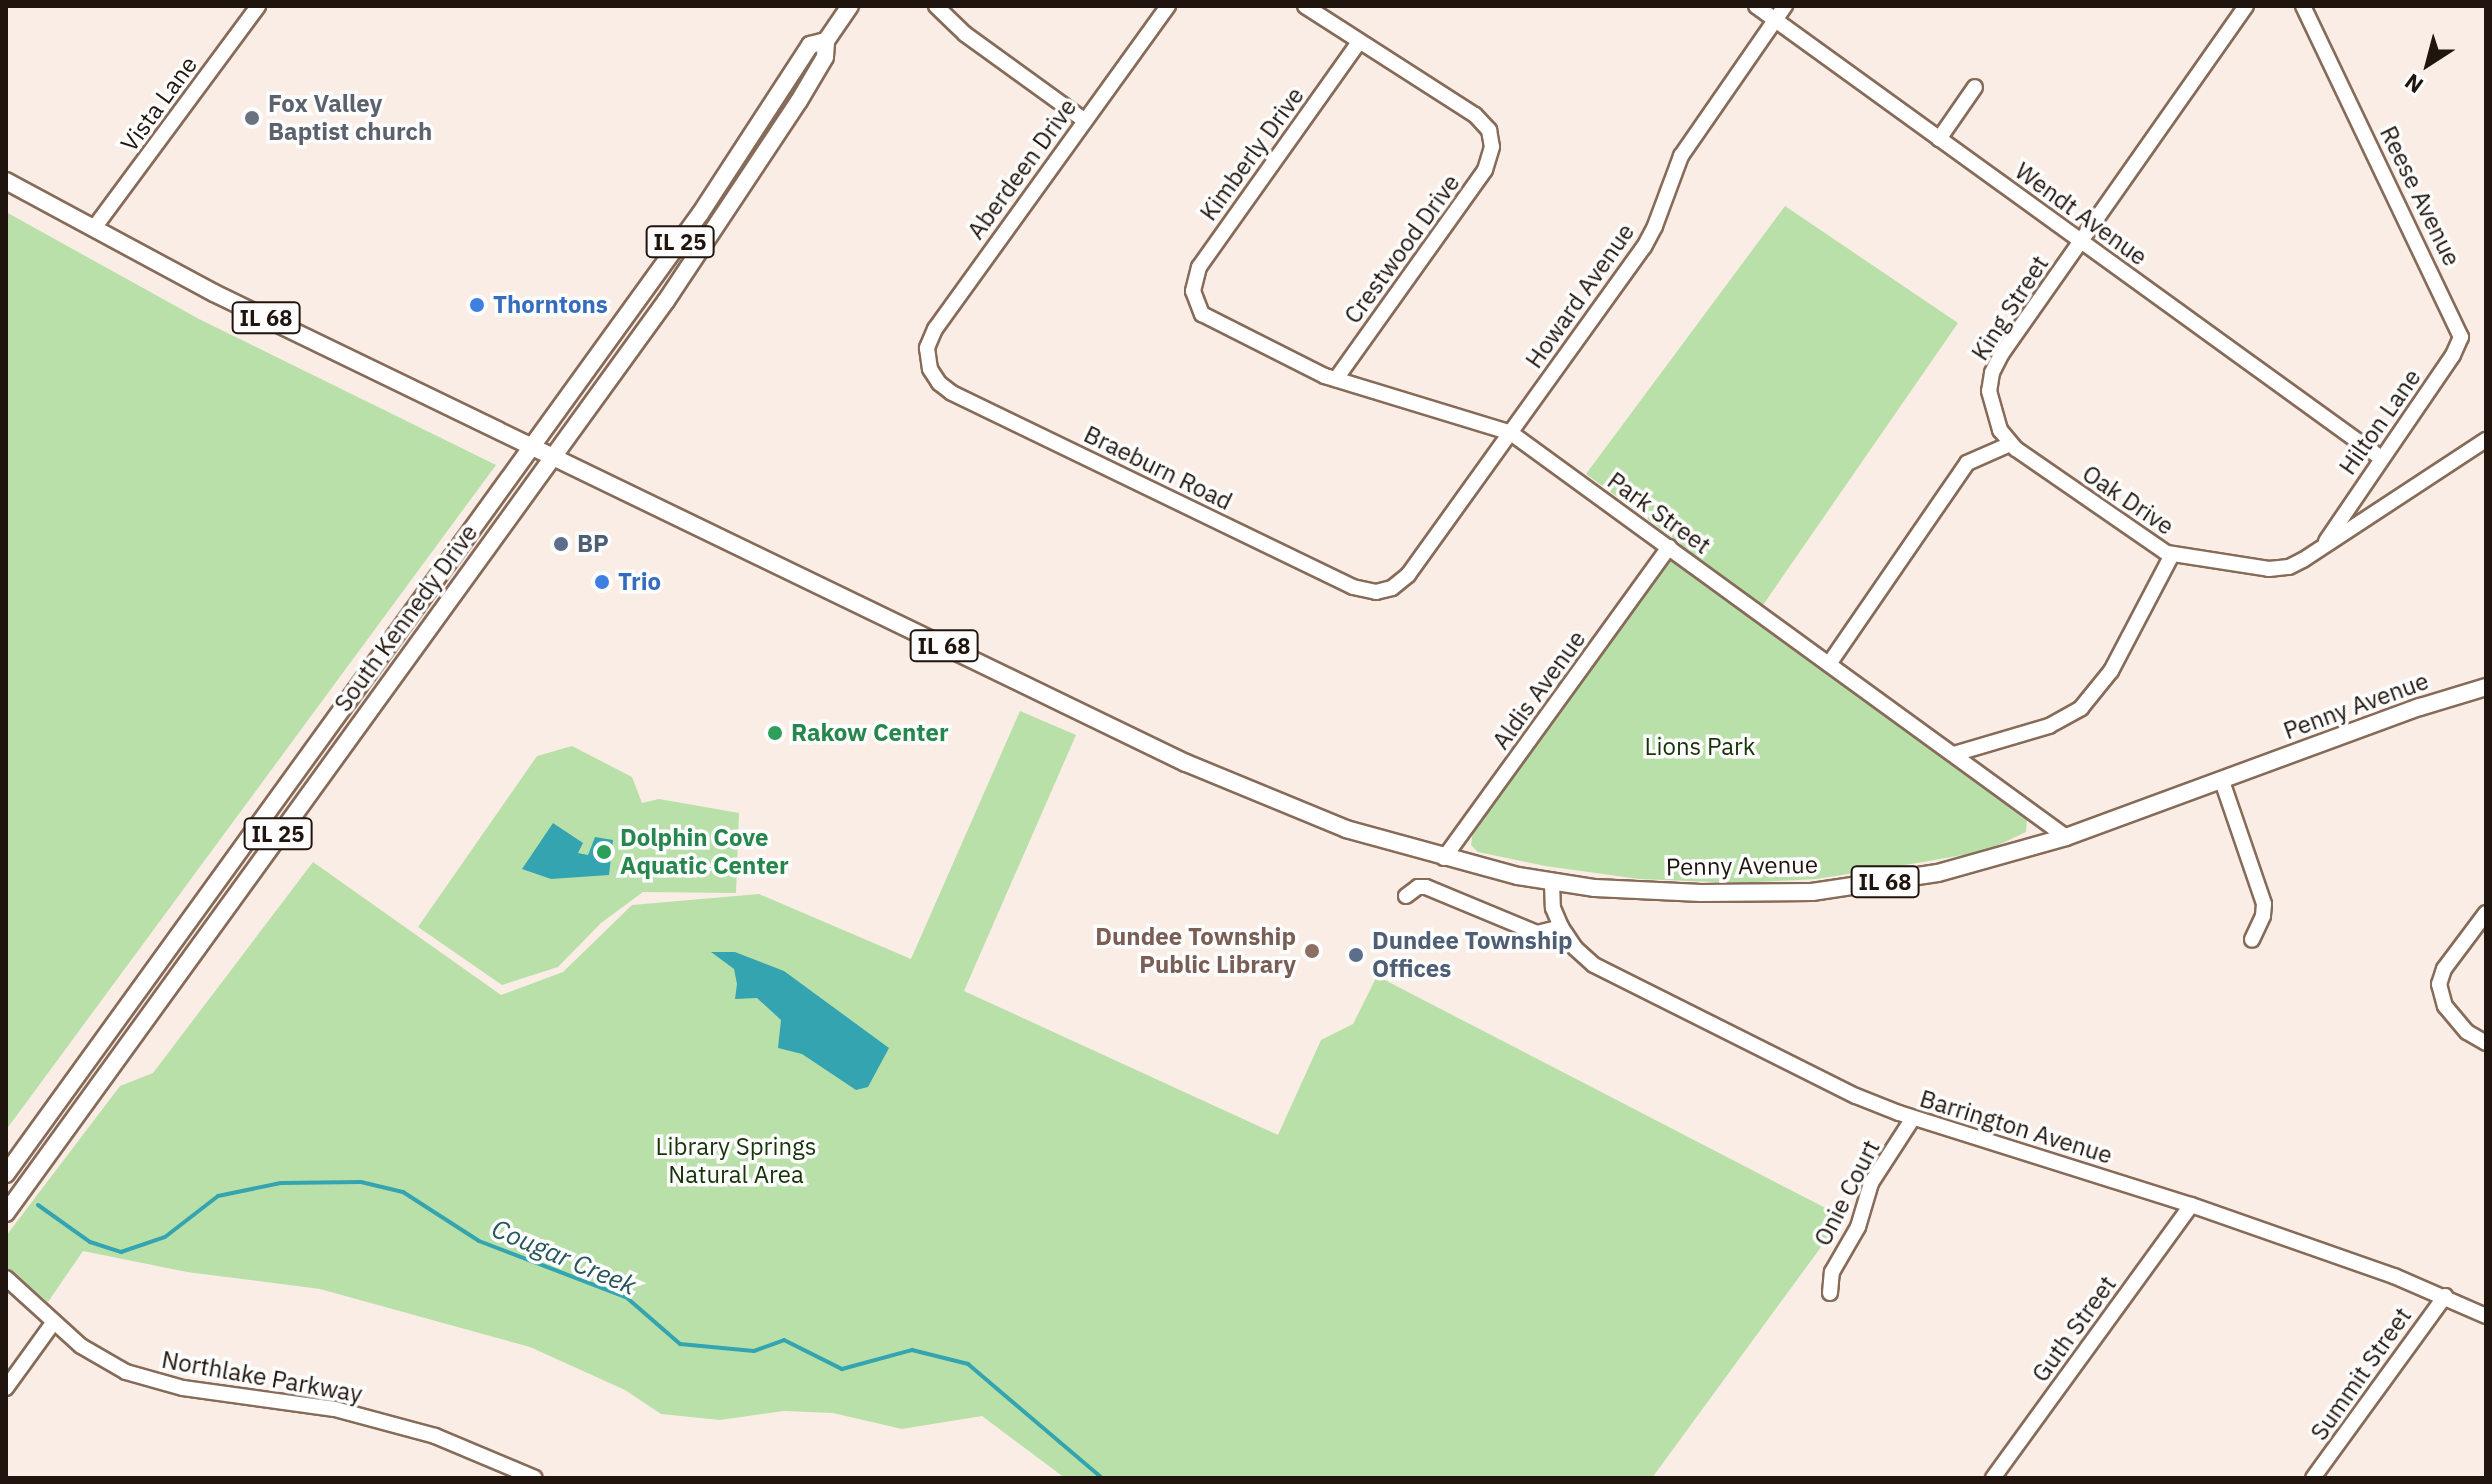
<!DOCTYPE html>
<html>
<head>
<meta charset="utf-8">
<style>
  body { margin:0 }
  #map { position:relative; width:2492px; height:1484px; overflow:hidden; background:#faede5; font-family:"IBM Plex Sans",sans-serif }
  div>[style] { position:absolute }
  .green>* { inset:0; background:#bae0aa }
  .water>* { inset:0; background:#34a4b0 }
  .stream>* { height:4px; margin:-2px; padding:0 2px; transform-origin:2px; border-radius:2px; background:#34a4b0 }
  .roads { filter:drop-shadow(2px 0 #876b59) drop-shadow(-2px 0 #876b59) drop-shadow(0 2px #876b59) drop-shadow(0 -2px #876b59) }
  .minor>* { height:14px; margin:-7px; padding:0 7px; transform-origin:7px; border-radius:7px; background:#fff }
  .major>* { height:16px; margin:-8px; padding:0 8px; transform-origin:8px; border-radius:8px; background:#fff }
  .dots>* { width:22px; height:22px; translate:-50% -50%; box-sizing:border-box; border:4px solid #fdfdfd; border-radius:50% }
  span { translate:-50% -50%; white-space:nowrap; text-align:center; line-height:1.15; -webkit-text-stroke:7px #fdfdfd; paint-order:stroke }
  .shield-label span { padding:2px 6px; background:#fdfdfd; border:2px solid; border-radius:6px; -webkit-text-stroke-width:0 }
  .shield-label { font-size:22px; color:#20150e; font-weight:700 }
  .street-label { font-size:24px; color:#20150e }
  .worship-label { font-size:24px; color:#5b616d; font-weight:700 }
  .left { translate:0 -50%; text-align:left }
  .shop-label { font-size:24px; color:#366cbe; font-weight:700 }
  .service-label { font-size:24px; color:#4e5e75; font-weight:700 }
  .leisure-label { font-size:24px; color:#27864d; font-weight:700 }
  .park-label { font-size:24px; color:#173408 }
  .education-label { font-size:24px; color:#785e54; font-weight:700 }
  .right { translate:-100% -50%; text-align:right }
  .water-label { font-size:26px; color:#27565b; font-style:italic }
  .frame { position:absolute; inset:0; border:8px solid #20150e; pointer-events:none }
  .north { position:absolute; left:2388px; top:24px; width:80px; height:80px; -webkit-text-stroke:6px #fdfdfd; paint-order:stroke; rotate:216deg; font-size:22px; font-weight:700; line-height:32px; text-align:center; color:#20150e }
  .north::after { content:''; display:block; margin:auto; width:28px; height:36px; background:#20150e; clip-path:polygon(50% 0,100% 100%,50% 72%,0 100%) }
</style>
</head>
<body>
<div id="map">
  <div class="green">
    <i style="clip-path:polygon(1785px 206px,1958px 323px,1754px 618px,2027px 820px,2026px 832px,1986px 851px,1917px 863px,1816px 879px,1739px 883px,1639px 879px,1545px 866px,1478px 852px,1471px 845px,1473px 830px,1681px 544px,1586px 474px)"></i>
    <i style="clip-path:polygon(6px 212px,199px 319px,496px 465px,6px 1130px)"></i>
    <i style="clip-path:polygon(1020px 711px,1076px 735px,964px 991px,1278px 1135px,1321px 1040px,1353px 1024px,1377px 976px,1843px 1217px,1652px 1478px,1065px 1478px,982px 1416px,902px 1429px,833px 1413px,784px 1411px,720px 1420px,661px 1414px,625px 1390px,530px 1347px,320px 1289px,187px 1272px,83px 1251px,48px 1302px,6px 1267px,6px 1236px,120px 1086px,153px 1073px,313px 862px,501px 995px,563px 972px,632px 905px,759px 894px,911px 959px)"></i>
    <i style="clip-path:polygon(572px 746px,632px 777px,642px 803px,659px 799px,739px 813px,736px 893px,643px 892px,601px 923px,558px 967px,502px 985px,418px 927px,537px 756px)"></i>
  </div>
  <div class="water">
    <i style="clip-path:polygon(553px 823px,583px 843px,578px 853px,588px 855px,595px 837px,613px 840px,609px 875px,551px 879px,522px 869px)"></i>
    <i style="clip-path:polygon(711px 952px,735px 952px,784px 971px,889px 1048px,868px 1087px,856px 1090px,802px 1054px,778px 1048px,781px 1020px,757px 998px,735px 999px,737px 984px,734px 969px)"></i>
  </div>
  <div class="stream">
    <i style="left:38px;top:1205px;width:64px;rotate:35.4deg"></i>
    <i style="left:90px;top:1242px;width:33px;rotate:18deg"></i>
    <i style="left:121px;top:1252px;width:46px;rotate:-18.8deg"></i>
    <i style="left:165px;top:1237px;width:67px;rotate:-37.7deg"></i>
    <i style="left:218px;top:1196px;width:64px;rotate:-11.7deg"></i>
    <i style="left:281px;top:1183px;width:80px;rotate:-0.7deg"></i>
    <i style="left:361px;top:1182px;width:43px;rotate:13.4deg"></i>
    <i style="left:403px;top:1192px;width:90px;rotate:32.8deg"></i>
    <i style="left:479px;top:1241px;width:157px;rotate:20.9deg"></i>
    <i style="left:626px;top:1297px;width:72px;rotate:41deg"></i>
    <i style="left:680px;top:1344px;width:74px;rotate:5.4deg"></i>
    <i style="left:754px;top:1351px;width:32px;rotate:-20deg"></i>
    <i style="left:784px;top:1340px;width:65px;rotate:26.6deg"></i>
    <i style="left:842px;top:1369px;width:73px;rotate:-15.2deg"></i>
    <i style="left:912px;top:1350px;width:58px;rotate:14deg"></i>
    <i style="left:968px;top:1364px;width:176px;rotate:40.4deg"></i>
  </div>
  <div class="roads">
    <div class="minor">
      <i style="left:936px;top:6px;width:40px;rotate:44deg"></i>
      <i style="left:965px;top:34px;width:147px;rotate:35.9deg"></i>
      <i style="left:1168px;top:6px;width:398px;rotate:125.8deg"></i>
      <i style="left:935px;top:329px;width:21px;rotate:113deg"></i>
      <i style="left:927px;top:348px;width:21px;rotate:82deg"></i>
      <i style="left:930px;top:369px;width:17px;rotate:57deg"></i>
      <i style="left:939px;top:383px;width:16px;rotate:38deg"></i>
      <i style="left:952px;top:393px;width:445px;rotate:25.8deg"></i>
      <i style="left:1353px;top:587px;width:24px;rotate:12deg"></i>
      <i style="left:1376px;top:592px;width:16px;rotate:-14deg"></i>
      <i style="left:1392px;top:588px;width:21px;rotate:-39deg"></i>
      <i style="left:1408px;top:575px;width:404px;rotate:-54.3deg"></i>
      <i style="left:1644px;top:247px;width:24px;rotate:-62deg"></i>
      <i style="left:1655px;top:226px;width:75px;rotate:-69.6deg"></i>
      <i style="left:1681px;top:156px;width:183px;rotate:-55.3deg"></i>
      <i style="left:1305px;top:6px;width:202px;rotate:32.7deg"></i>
      <i style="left:1475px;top:115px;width:21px;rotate:47deg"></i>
      <i style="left:1489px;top:130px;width:17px;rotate:80deg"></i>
      <i style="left:1492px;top:147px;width:24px;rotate:107deg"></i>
      <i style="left:1485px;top:170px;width:257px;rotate:125.5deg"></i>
      <i style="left:1756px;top:6px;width:771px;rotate:35.87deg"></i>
      <i style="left:2246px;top:6px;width:424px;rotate:125.1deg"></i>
      <i style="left:2002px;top:353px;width:22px;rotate:117deg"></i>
      <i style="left:1992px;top:373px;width:18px;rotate:99deg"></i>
      <i style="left:1989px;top:391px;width:41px;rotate:74.2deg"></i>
      <i style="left:2000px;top:430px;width:25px;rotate:50deg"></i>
      <i style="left:2016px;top:449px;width:183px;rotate:34.6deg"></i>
      <i style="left:2167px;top:553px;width:103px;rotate:8.9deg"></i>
      <i style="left:2269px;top:569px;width:20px;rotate:-6deg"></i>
      <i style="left:2289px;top:567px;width:16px;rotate:-27deg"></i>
      <i style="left:2303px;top:560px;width:219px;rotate:-33.3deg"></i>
      <i style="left:2303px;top:6px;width:367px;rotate:64.5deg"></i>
      <i style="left:2461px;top:337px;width:20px;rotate:114deg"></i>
      <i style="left:2453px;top:355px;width:225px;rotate:124.3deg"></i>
      <i style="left:1359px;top:42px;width:276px;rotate:125.4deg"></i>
      <i style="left:1199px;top:267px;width:25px;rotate:104deg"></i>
      <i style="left:1193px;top:291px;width:25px;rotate:69deg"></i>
      <i style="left:1202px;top:314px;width:138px;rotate:26.8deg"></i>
      <i style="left:1325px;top:376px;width:195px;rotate:17deg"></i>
      <i style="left:1511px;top:433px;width:686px;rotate:36.05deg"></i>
      <i style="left:1939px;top:139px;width:63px;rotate:-55.3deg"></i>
      <i style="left:94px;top:228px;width:276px;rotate:-53.5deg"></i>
      <i style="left:1829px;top:664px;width:244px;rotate:-55.5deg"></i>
      <i style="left:1967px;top:463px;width:47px;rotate:-23.8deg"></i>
      <i style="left:1954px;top:754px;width:99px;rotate:-16.4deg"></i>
      <i style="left:2049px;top:726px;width:37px;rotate:-29deg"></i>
      <i style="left:2081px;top:708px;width:48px;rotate:-51deg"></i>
      <i style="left:2111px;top:671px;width:131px;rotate:-62.3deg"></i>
      <i style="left:2222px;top:781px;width:130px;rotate:71.1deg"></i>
      <i style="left:2264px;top:904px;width:12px;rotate:95deg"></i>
      <i style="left:2263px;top:916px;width:26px;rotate:115deg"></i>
      <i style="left:1444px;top:858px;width:384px;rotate:-54.1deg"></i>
      <i style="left:1552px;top:883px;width:25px;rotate:88deg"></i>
      <i style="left:1553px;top:908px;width:21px;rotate:67deg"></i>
      <i style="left:1561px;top:927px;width:25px;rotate:56deg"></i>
      <i style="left:1575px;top:948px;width:25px;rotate:42deg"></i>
      <i style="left:1594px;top:965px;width:293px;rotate:26.6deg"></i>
      <i style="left:1856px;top:1096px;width:46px;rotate:21.6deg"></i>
      <i style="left:1899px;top:1113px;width:306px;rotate:17.5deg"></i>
      <i style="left:2191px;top:1205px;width:215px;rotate:19.3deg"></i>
      <i style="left:2394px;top:1276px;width:100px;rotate:23.5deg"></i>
      <i style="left:1406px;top:896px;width:15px;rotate:-37deg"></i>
      <i style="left:1418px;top:887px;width:8px"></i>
      <i style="left:1426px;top:887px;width:120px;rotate:22.5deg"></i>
      <i style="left:1537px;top:933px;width:25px;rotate:-14deg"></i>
      <i style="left:2486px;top:913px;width:70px;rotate:126.9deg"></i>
      <i style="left:2444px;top:969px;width:16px;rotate:108deg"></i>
      <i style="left:2439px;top:984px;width:23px;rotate:75deg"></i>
      <i style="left:2445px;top:1006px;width:34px;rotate:50deg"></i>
      <i style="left:2467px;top:1032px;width:22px;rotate:30deg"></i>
      <i style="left:6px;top:1278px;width:101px;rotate:42.2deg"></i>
      <i style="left:81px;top:1346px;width:52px;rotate:30deg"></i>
      <i style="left:126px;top:1372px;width:59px;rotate:15.7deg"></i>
      <i style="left:183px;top:1388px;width:153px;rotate:7.9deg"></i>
      <i style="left:335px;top:1409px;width:104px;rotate:15.1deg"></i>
      <i style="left:435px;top:1436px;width:108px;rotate:22.8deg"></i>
      <i style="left:1830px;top:1293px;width:21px;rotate:-85deg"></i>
      <i style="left:1832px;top:1272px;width:52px;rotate:-60deg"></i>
      <i style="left:1858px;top:1227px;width:46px;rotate:-73.5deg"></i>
      <i style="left:1871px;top:1183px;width:77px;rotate:-57.1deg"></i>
      <i style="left:6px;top:1388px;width:80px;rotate:-54.1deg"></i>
      <i style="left:1993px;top:1478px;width:337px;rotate:-54deg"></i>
      <i style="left:2313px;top:1478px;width:225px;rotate:-54deg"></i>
    </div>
    <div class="major">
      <i style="left:6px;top:181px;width:236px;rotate:28.3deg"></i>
      <i style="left:214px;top:293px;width:1080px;rotate:25.81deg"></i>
      <i style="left:1186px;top:763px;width:173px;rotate:22.4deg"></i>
      <i style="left:1346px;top:829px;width:178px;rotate:15.3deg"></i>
      <i style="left:1518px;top:876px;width:78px;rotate:8.9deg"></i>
      <i style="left:1595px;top:888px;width:106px;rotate:2.7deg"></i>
      <i style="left:1701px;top:893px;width:111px;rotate:-0.5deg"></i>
      <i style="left:1812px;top:892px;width:127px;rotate:-8.6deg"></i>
      <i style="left:1938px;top:873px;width:133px;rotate:-15.7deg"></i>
      <i style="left:2066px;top:837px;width:377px;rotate:-20.2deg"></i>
      <i style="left:2420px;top:707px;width:69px;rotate:-16.9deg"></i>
      <i style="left:6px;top:1174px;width:1185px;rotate:-54.14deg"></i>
      <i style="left:700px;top:214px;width:202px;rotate:-56.9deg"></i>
      <i style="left:810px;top:45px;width:16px;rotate:-14deg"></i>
      <i style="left:6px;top:1213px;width:1126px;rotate:-54.11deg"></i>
      <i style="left:666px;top:301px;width:240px;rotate:-56.4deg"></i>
      <i style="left:799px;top:101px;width:51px;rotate:-59.4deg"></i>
      <i style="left:825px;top:57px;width:16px;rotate:-86deg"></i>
      <i style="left:826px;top:41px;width:42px;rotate:-55.6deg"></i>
    </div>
  </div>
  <div class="dots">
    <i style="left:252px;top:118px;background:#6b7280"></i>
    <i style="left:477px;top:305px;background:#3f7fe0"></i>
    <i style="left:561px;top:544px;background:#5c6f8a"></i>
    <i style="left:602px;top:582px;background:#3f7fe0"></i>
    <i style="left:775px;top:733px;background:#2e9e5b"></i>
    <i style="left:604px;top:852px;background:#2e9e5b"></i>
    <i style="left:1312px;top:951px;background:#8d6e63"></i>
    <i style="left:1356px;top:955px;background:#5c6f8a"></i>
  </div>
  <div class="shield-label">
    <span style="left:680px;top:242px">IL 25</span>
    <span style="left:266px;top:318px">IL 68</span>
    <span style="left:944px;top:646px">IL 68</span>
    <span style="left:278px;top:834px">IL 25</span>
    <span style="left:1885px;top:882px">IL 68</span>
  </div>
  <div class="street-label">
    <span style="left:159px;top:104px;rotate:-54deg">Vista Lane</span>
    <span style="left:1252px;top:154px;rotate:-54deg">Kimberly Drive</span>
    <span style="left:1022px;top:169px;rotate:-54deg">Aberdeen Drive</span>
    <span style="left:2420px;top:196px;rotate:64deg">Reese Avenue</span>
    <span style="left:2081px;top:214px;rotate:36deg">Wendt Avenue</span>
    <span style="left:1402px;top:249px;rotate:-54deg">Crestwood Drive</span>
    <span style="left:1580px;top:296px;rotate:-55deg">Howard Avenue</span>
    <span style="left:2010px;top:308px;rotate:-57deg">King Street</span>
    <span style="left:2380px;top:422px;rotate:-55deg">Hilton Lane</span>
    <span style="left:1158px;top:468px;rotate:26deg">Braeburn Road</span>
    <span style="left:2128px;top:500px;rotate:34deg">Oak Drive</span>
    <span style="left:1659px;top:513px;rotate:36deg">Park Street</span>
    <span style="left:406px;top:618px;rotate:-54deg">South Kennedy Drive</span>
    <span style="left:1539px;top:690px;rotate:-54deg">Aldis Avenue</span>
    <span style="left:2356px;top:706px;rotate:-20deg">Penny Avenue</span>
    <span style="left:1742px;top:866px;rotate:-1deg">Penny Avenue</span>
    <span style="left:2016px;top:1127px;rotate:17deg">Barrington Avenue</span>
    <span style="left:1847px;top:1193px;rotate:-63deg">Onie Court</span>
    <span style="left:2074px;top:1329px;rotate:-54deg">Guth Street</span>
    <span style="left:2361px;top:1374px;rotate:-55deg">Summit Street</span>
    <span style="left:262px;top:1377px;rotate:10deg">Northlake Parkway</span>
  </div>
  <div class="worship-label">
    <span class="left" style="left:268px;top:118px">Fox Valley<br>Baptist church</span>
  </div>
  <div class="shop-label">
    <span class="left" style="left:493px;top:305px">Thorntons</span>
    <span class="left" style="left:618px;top:582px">Trio</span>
  </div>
  <div class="service-label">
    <span class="left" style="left:577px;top:544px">BP</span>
    <span class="left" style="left:1372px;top:955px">Dundee Township<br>Offices</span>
  </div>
  <div class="leisure-label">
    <span class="left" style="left:791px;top:733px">Rakow Center</span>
    <span class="left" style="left:620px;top:852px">Dolphin Cove<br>Aquatic Center</span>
  </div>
  <div class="park-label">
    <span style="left:1700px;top:747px">Lions Park</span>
    <span style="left:736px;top:1161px">Library Springs<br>Natural Area</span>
  </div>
  <div class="education-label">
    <span class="right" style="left:1296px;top:951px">Dundee Township<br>Public Library</span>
  </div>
  <div class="water-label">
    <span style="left:564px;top:1257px;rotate:23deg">Cougar Creek</span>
  </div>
  <div class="frame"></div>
  <div class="north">N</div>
</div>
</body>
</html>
